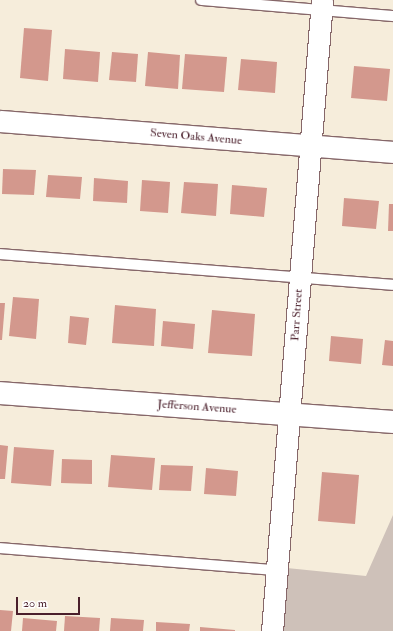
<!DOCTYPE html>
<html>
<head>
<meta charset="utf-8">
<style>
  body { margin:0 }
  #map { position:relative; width:393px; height:631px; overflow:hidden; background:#f6eddb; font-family:"IM FELL Double Pica",serif }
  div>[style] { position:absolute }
  .industrial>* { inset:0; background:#cec1b9 }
  .building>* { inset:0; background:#d3988d }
  .roads { filter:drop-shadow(1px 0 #866769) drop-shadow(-1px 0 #866769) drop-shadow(0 1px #866769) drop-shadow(0 -1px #866769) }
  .lane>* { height:10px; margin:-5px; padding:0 5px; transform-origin:5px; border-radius:5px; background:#fff }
  .street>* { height:21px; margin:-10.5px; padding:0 10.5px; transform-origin:10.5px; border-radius:10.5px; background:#fff }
  .secondary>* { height:22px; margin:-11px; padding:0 11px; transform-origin:11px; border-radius:11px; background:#fff }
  span { translate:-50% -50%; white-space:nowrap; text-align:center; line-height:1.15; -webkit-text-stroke:3px #fff; paint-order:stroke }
  .street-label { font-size:12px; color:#4a1f2b }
  .scale { position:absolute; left:16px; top:597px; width:64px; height:18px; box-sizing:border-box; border:2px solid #4a1f2b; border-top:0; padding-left:5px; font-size:12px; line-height:14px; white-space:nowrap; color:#4a1f2b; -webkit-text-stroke:3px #fff; paint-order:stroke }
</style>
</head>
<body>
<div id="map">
  <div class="industrial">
    <i style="clip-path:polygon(393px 515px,393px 631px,272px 631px,277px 567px,366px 576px)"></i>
  </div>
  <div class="building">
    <i style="clip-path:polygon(24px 28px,52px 30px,48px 81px,20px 78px)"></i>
    <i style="clip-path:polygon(65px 49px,100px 52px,98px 82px,63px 79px)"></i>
    <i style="clip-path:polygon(112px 52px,138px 54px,136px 82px,109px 80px)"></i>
    <i style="clip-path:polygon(148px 52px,180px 55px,178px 89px,145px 86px)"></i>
    <i style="clip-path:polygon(185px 54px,227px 57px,224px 92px,182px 89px)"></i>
    <i style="clip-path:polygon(241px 59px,277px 62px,275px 93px,238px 90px)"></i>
    <i style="clip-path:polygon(354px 66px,390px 69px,387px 101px,351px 98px)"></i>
    <i style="clip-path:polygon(3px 169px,36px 170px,34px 195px,2px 194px)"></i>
    <i style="clip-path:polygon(48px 175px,82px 177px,80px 199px,46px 197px)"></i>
    <i style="clip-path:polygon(94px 178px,128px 181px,127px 203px,93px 201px)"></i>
    <i style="clip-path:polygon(142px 180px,170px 182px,168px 213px,140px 211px)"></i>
    <i style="clip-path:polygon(184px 182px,218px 184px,216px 216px,181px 213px)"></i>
    <i style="clip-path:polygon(232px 185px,267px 188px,264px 217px,230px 214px)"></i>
    <i style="clip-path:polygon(344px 198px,379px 201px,376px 229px,342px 226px)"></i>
    <i style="clip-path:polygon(389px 204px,393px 204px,393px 231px,388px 231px)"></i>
    <i style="clip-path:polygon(13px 297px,39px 299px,36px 339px,9px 336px)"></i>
    <i style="clip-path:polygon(0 303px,5px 303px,2px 340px,0 340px)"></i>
    <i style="clip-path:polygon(115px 305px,156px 309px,154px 346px,112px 343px)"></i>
    <i style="clip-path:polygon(212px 310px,255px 314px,252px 356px,208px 353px)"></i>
    <i style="clip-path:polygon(70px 316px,89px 318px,86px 345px,68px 343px)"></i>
    <i style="clip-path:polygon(163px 321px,195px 324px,193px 349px,161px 346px)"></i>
    <i style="clip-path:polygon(331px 336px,363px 339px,361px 364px,329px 361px)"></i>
    <i style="clip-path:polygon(385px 340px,393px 341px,393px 366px,382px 365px)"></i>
    <i style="clip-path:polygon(0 445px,8px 446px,5px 479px,0 479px)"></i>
    <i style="clip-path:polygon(14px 447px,54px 450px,51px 486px,11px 483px)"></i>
    <i style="clip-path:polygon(111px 455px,155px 458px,152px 490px,108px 487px)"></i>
    <i style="clip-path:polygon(62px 459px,92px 460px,92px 484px,61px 483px)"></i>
    <i style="clip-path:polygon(161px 465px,193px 466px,191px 491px,159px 490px)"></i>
    <i style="clip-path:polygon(206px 468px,238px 471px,236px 496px,204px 494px)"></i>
    <i style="clip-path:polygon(322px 472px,359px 475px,355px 524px,318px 521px)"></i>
    <i style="clip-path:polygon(0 610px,13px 611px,11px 631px,0 631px)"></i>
    <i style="clip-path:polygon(65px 616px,100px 618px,99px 631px,64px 631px)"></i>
    <i style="clip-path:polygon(23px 618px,57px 621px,56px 631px,22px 631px)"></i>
    <i style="clip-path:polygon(111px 618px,144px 620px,143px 631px,110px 631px)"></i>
    <i style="clip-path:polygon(156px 622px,190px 624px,189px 631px,156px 631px)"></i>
    <i style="clip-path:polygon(200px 627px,235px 630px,235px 631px,200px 631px)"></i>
  </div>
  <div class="roads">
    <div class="lane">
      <i style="left:201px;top:0;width:193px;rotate:4.8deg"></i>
      <i style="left:0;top:254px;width:394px;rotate:4.5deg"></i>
      <i style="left:0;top:548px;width:277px;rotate:4.6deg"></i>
    </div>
    <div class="street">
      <i style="left:0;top:121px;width:394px;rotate:4.5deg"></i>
      <i style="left:272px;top:631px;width:633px;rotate:-85.47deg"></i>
    </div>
    <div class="secondary">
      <i style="left:0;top:393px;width:394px;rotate:4.2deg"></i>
    </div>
  </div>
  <div class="street-label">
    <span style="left:196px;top:137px;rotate:5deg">Seven Oaks Avenue</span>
    <span style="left:297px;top:315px;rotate:-86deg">Parr Street</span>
    <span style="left:197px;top:407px;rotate:4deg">Jefferson Avenue</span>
  </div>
  <div class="scale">20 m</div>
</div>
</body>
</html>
